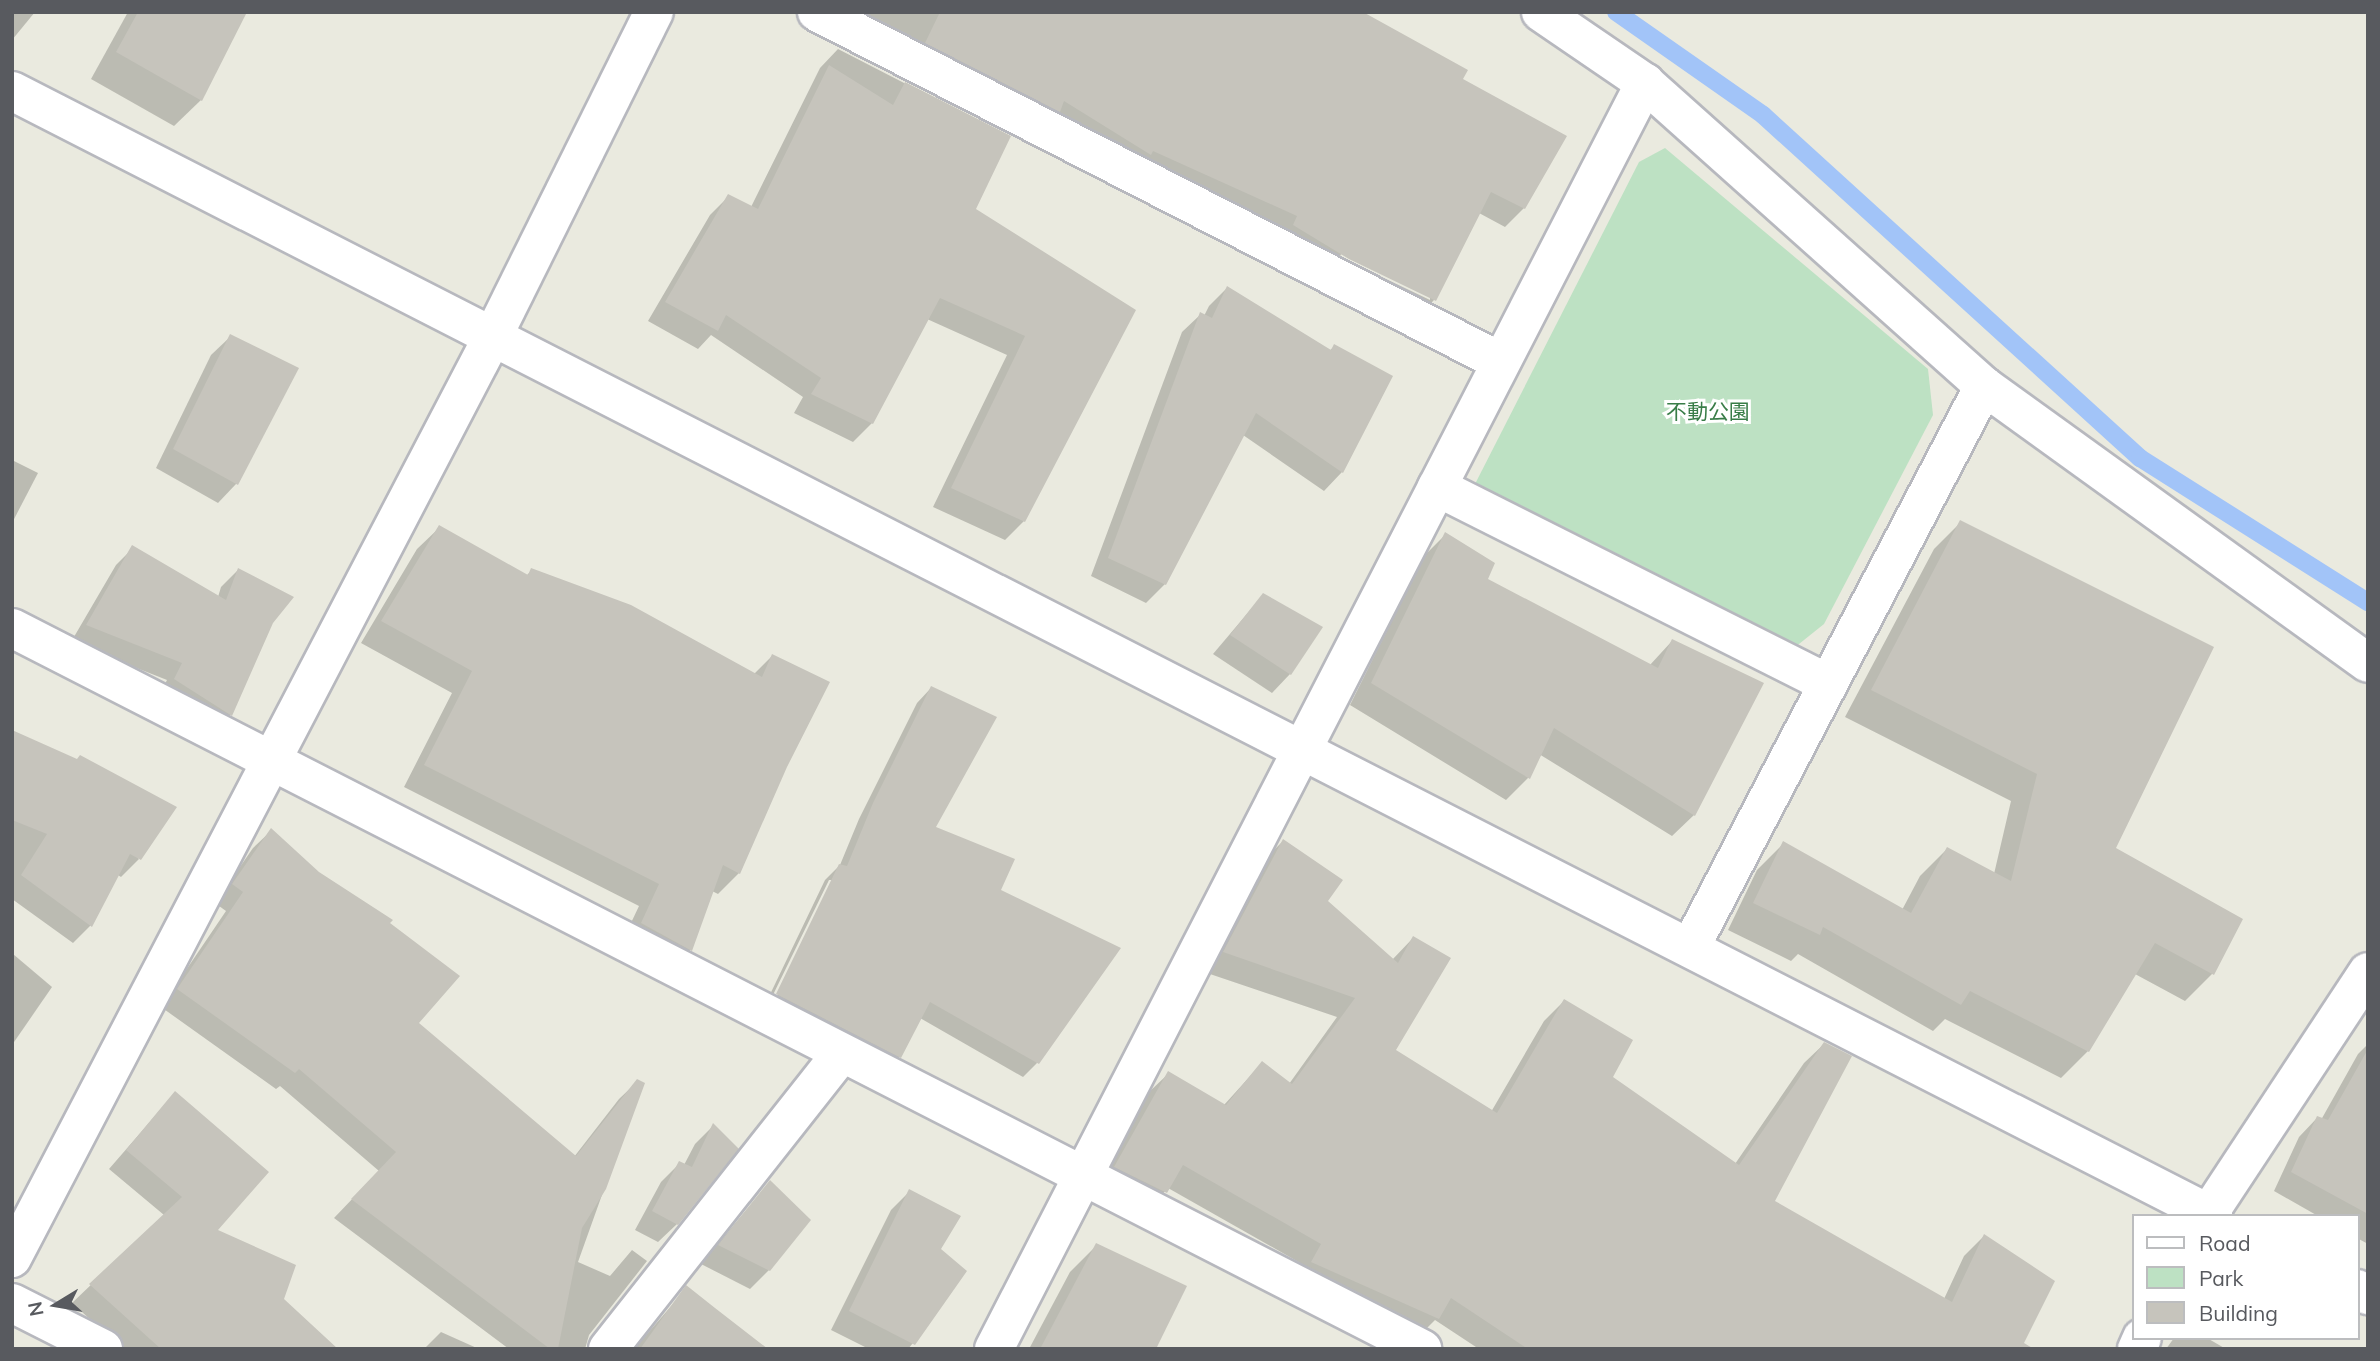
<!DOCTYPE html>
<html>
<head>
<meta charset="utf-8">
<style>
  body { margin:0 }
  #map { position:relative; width:2380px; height:1361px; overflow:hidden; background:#eaeadf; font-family:Mulish,"Noto Sans JP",sans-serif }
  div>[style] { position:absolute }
  .green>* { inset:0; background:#bde1c3 }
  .shadow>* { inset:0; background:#0003 }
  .stream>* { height:18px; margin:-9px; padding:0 9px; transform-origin:9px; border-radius:9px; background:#a2c4f8 }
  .building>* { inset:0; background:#c6c4bc }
  .roads { filter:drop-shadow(2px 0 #b7b8be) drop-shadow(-2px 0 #b7b8be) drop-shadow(0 2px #b7b8be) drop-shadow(0 -2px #b7b8be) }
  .street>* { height:38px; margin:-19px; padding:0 19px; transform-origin:19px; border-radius:19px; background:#fff }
  .secondary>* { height:38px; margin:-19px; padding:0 19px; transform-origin:19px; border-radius:19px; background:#fff }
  span { translate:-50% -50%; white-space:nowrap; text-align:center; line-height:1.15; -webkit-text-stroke:6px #fff; paint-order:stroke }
  .park-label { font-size:21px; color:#397d48 }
  .frame { position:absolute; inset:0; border:14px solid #585a5f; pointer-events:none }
  .legend { position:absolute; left:2132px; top:1214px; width:228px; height:126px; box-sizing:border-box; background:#fff; border:2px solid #bcbdbf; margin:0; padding:9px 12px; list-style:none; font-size:21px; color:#585a5f }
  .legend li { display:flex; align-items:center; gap:14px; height:35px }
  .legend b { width:35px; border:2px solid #bcbdbf }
  .north { position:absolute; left:21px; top:1270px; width:70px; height:70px; -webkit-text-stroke:5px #fff; paint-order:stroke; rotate:259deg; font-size:19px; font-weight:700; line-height:28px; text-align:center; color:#585a5f }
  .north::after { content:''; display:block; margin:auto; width:24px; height:32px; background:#585a5f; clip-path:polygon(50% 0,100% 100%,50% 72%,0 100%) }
</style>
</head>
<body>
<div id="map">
  <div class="green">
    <i style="clip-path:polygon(1665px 148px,1928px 369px,1933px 415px,1824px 624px,1794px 648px,1474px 486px,1639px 162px)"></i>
  </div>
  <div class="shadow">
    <i style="clip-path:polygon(12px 12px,35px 12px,12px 40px)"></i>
    <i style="clip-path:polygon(128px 12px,245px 12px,201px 100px,174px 126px,91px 79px)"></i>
    <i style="clip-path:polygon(evenodd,835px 12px,1345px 12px,1461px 80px,1524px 208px,1505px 227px,1479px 213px,1434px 300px,1416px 319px,835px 12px,1341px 254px,1430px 296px,1430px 300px,1340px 257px,1341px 254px)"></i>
    <i style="clip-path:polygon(838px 49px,1009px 137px,974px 209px,1133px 310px,1024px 521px,1005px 540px,933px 507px,1007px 355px,927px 319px,872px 423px,853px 442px,794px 413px,803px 397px,711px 335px,698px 349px,648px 321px,710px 215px,729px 196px,751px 207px,820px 68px)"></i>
    <i style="clip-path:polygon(1227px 288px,1329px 351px,1335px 346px,1390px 377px,1342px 472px,1324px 491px,1243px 435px,1165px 584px,1146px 603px,1091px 576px,1182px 332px,1201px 314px,1204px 316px,1209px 306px)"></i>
    <i style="clip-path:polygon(230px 337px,296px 369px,236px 484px,218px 503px,156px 468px,211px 355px)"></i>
    <i style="clip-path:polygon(12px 460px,38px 473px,12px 523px)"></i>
    <i style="clip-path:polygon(1960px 523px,2114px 849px,2241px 919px,2212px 974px,2185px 1001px,2135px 974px,2088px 1051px,2061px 1078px,1945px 1019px,1933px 1031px,1798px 954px,1791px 961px,1728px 930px,1757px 870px,1784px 843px,1902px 910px,1920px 876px,1947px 849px,1994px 874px,2011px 801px,1845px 717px,1934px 549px)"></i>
    <i style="clip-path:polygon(439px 528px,526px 576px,532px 570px,754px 674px,772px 656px,785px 767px,739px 873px,718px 894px,712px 891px,690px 950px,669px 971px,621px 944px,639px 906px,404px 787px,452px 693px,361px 643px,417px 549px)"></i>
    <i style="clip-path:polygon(1445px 535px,1486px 580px,1649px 666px,1672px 641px,1694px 815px,1672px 836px,1539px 754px,1528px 778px,1506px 800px,1350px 705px,1424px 556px)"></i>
    <i style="clip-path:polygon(133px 548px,218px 597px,221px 587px,238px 570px,271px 622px,230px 715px,213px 732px,158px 697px,167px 680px,71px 642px,116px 565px)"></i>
    <i style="clip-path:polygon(1263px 595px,1290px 674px,1272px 693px,1213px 654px)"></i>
    <i style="clip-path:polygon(evenodd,931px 688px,934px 828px,999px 890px,1037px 1063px,1023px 1077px,920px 1018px,899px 1057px,885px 1071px,763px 1009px,825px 880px,840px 865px,859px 819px,917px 703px,931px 688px,829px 880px,833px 880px,774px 1003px,770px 1001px,829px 880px)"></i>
    <i style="clip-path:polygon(12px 732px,139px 859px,121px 877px,118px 875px,91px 925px,73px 943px,12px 899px)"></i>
    <i style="clip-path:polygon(271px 831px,318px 873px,388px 924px,417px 1023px,574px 1157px,619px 1099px,638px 1081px,642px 1083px,578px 1262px,610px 1276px,632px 1250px,647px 1261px,589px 1335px,585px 1349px,509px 1349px,334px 1218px,379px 1171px,280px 1086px,276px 1089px,161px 1007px,226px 911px,215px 903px,253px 848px)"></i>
    <i style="clip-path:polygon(1283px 841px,1325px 902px,1392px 960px,1413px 938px,1393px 1051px,1491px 1112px,1544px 1021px,1564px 1001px,1611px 1078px,1735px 1164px,1804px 1063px,1824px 1044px,1772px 1202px,1944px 1299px,1964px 1256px,1984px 1236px,2019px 1349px,1479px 1349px,1435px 1320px,1418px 1337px,1293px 1282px,1302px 1264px,1168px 1188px,1146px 1212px,1095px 1187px,1148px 1093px,1168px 1074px,1224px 1105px,1262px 1063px,1289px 1084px,1337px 1017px,1204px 972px,1263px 861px)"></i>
    <i style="clip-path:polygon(13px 954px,52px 987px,12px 1045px,12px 955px)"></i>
    <i style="clip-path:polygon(2368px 1044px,2368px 1244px,2357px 1238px,2357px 1216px,2318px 1216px,2274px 1191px,2299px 1137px,2317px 1118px,2321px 1120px,2358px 1054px)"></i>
    <i style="clip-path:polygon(175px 1093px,215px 1231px,282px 1300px,335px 1349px,123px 1349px,72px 1303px,164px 1215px,109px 1169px)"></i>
    <i style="clip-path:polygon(713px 1126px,677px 1224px,658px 1242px,635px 1230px,661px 1182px,680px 1163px,684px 1165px,695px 1144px)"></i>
    <i style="clip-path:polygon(770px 1182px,769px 1270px,750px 1289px,701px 1264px)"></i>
    <i style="clip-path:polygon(910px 1191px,939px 1250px,913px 1343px,908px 1349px,869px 1349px,831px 1330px,891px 1210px)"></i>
    <i style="clip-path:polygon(1097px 1245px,1154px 1349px,1029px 1349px,1070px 1272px)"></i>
    <i style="clip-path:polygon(686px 1289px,764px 1349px,634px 1349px)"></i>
    <i style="clip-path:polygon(441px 1332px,479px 1349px,424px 1349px)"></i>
    <i style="clip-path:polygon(2174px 1338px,2207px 1338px,2226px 1349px,2166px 1349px)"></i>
  </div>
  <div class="stream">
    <i style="left:1616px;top:12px;width:179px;rotate:35deg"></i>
    <i style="left:1763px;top:115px;width:510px;rotate:42.3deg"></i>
    <i style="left:2140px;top:458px;width:270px;rotate:32.3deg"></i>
  </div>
  <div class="building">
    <i style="clip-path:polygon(138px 12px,247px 12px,202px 101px,116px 52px)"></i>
    <i style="clip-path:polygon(940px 12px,1363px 12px,1468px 70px,1463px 79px,1567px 136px,1525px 209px,1491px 192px,1436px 301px,1349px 259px,1293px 225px,1297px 216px,1153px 151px,1151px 155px,1064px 101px,1060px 112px,925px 43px)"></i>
    <i style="clip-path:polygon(829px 65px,893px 105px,905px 82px,1011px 136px,976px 209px,1136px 310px,1025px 522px,951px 488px,1025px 336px,940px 298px,873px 424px,811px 394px,821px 378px,726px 315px,718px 331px,665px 302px,728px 194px,758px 209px)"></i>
    <i style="clip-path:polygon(1227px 286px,1331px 350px,1334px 344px,1393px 376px,1343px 473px,1256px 413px,1166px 585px,1108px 558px,1200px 312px,1212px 318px)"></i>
    <i style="clip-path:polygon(230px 334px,299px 368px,238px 485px,173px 449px)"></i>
    <i style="clip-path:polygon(1960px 520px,2214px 647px,2116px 848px,2243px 919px,2214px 975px,2155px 943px,2089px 1052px,1970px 991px,1961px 1005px,1823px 927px,1820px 935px,1753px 903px,1783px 841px,1911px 913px,1947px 847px,2011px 881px,2037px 774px,1871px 690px)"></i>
    <i style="clip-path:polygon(439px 525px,528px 575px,531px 568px,631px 605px,762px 677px,772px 654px,830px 682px,787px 767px,740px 874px,723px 865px,692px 951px,641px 923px,659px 884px,424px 765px,472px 671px,381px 621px)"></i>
    <i style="clip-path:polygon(1445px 532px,1495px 563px,1488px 579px,1658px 668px,1672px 639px,1764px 683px,1695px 816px,1554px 728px,1530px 779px,1371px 683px)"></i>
    <i style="clip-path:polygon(132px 545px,226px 600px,238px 568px,294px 597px,273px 623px,232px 716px,174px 679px,182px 663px,86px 625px)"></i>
    <i style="clip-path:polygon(1263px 593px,1323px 627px,1291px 675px,1230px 635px)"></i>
    <i style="clip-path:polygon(931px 686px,997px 717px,936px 827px,1015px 859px,1001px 890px,1121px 948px,1039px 1064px,930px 1002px,901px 1058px,776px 994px,839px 864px,847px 866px,873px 803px)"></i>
    <i style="clip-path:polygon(12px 730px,77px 759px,80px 755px,177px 807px,141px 860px,130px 854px,92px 927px,21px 875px,47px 834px,12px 820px)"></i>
    <i style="clip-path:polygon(271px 828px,319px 872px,393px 920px,390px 923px,460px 976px,419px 1023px,576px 1156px,637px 1079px,645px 1083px,606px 1189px,582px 1228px,558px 1349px,550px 1349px,351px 1199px,396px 1152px,299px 1069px,295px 1073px,177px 989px,243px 892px,232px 884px)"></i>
    <i style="clip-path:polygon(1283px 839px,1343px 880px,1328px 901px,1398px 963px,1413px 936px,1451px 958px,1396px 1050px,1497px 1113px,1564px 999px,1633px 1040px,1613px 1077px,1739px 1165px,1824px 1042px,1852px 1056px,1775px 1201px,1952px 1302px,1984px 1234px,2055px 1281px,2024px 1343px,2034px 1349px,1528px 1349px,1451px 1298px,1439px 1319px,1311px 1262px,1321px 1244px,1183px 1165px,1167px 1193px,1114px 1167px,1168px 1071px,1226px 1105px,1262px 1061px,1292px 1084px,1355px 998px,1223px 952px)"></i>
    <i style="clip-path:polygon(2368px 1049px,2368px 1214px,2291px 1172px,2317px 1116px,2328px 1120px)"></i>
    <i style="clip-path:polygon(175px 1091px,269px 1172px,218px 1230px,296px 1265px,284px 1299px,338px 1349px,161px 1349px,89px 1284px,182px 1197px,126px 1150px)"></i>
    <i style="clip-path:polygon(713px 1123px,739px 1149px,678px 1225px,652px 1211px,679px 1161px,692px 1167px)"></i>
    <i style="clip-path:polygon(770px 1180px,811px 1220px,770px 1271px,718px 1245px)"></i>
    <i style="clip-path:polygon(909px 1189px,961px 1216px,941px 1249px,967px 1271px,915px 1345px,849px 1311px)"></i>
    <i style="clip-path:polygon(1096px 1243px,1187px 1286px,1156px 1349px,1040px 1349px)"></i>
    <i style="clip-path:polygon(686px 1285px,715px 1308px,768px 1349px,640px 1349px)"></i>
  </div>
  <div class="roads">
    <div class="street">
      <i style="left:817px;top:12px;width:768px;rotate:27.1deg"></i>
      <i style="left:1541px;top:12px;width:126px;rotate:34.3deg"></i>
      <i style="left:1645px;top:83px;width:455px;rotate:41.8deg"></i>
      <i style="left:1984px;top:386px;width:473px;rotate:35.8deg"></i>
      <i style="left:1437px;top:487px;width:438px;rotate:26.7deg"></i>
      <i style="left:12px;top:628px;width:1584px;rotate:27.08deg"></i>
      <i style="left:1690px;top:948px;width:634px;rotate:-62.38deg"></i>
      <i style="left:2207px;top:1216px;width:292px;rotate:-56.6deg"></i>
      <i style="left:12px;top:1258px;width:1040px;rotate:-62.45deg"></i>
      <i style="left:493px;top:336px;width:362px;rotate:-63.6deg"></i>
      <i style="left:12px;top:1303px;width:102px;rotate:26.8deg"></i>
      <i style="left:608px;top:1349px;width:377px;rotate:-51.7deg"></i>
      <i style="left:994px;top:1349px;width:1424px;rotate:-62.79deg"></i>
      <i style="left:2137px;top:1349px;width:12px;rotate:-66deg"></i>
    </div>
    <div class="secondary">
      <i style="left:12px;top:91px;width:2472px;rotate:27.07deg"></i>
      <i style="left:2357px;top:1289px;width:13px;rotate:29deg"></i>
    </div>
  </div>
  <div class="park-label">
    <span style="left:1708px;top:411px">不動公園</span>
  </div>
  <div class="frame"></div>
  <ul class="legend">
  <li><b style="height:9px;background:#fff"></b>Road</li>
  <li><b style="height:19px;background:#bde1c3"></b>Park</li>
  <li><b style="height:19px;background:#c6c4bc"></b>Building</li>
  </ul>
  <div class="north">N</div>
</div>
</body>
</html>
